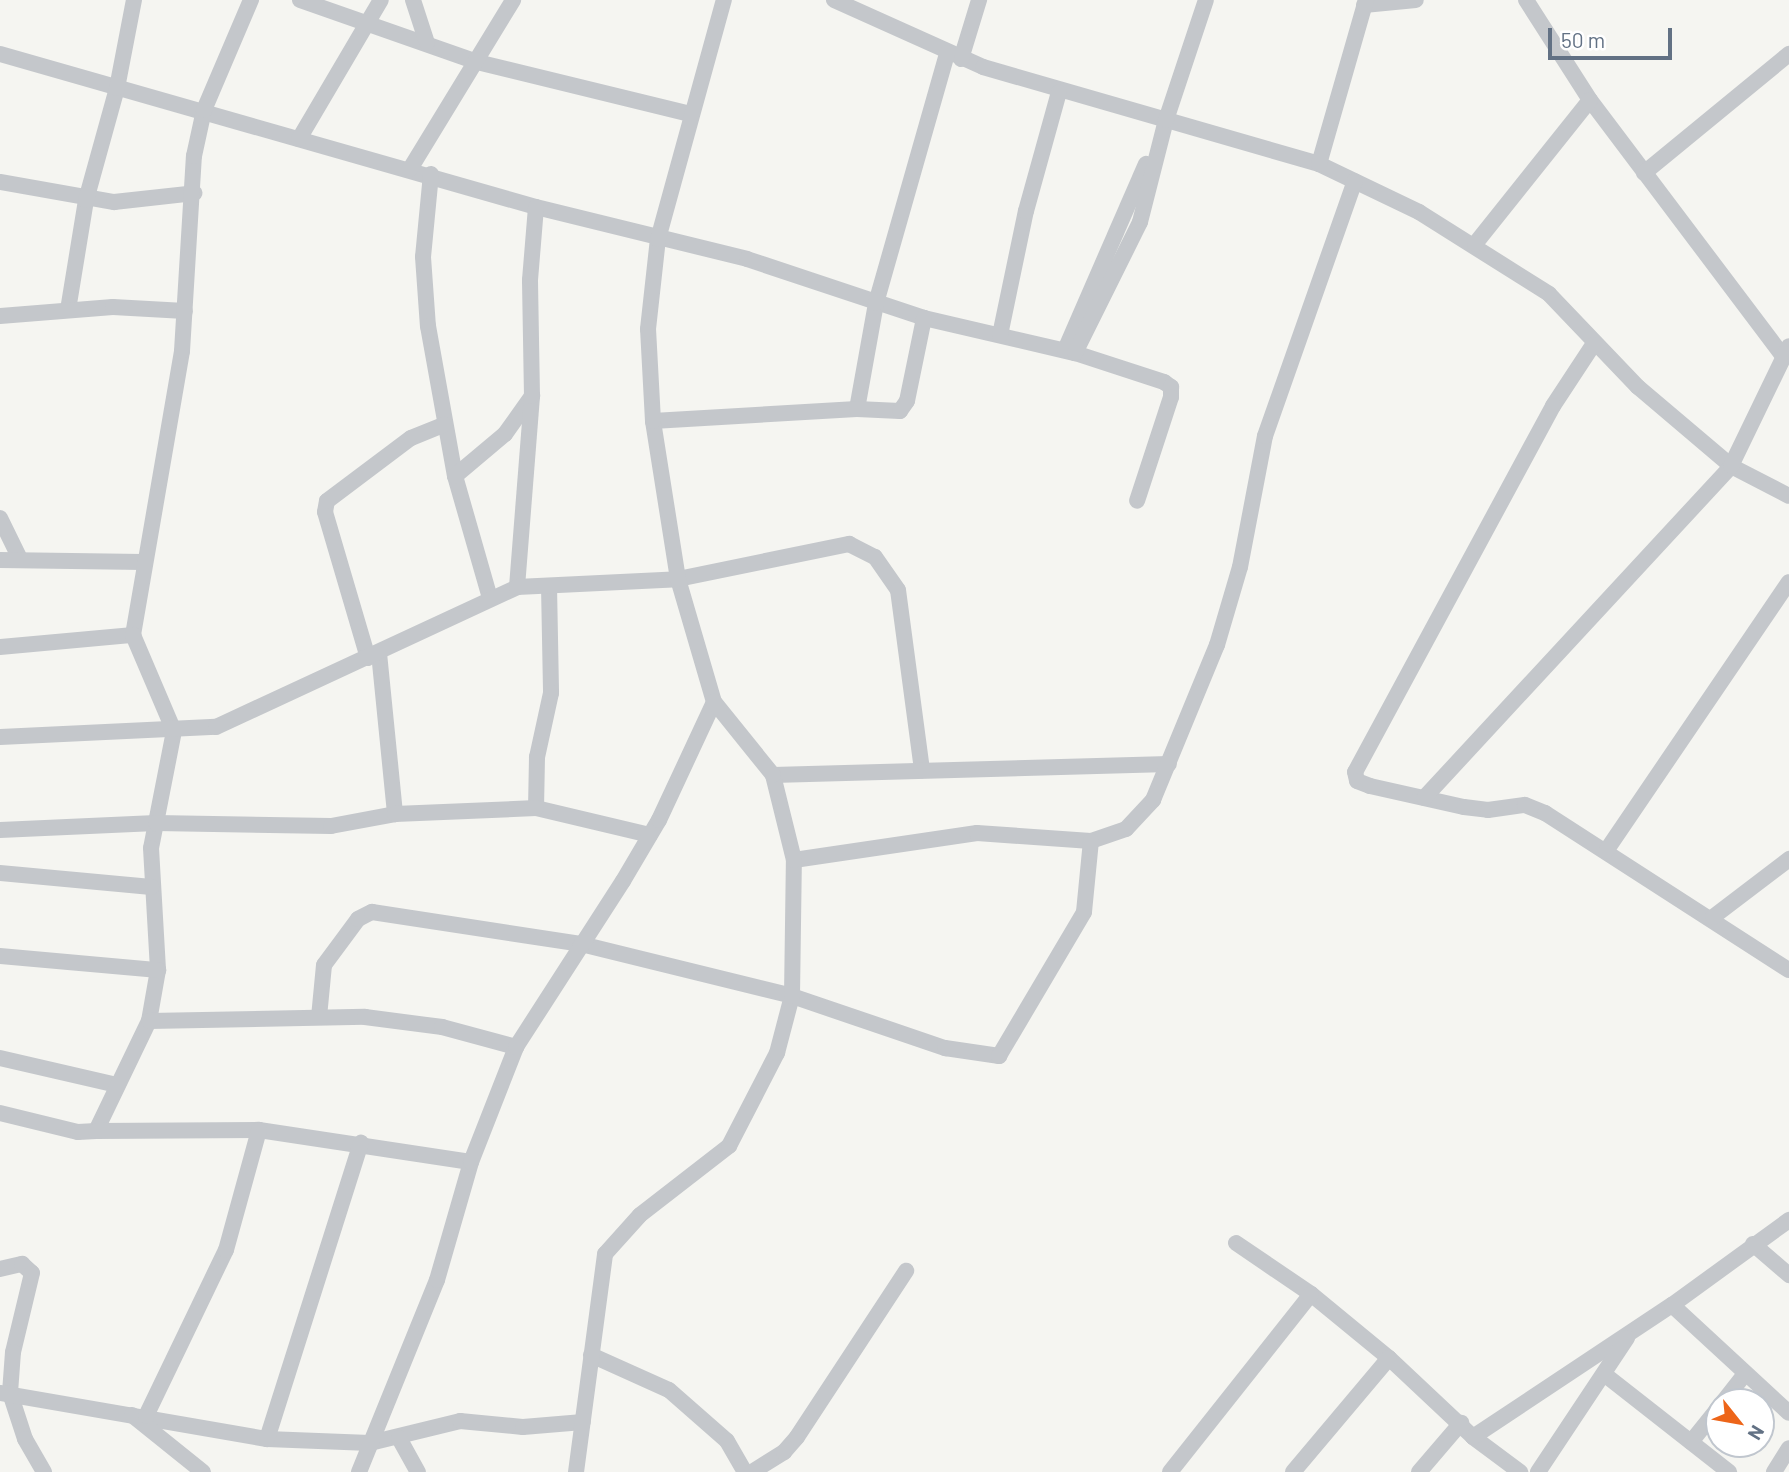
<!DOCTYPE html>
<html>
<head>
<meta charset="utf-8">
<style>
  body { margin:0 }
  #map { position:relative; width:1789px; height:1472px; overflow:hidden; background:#f5f5f1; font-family:Barlow,sans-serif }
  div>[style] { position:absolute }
  .street>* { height:16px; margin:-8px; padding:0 8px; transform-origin:8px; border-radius:8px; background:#c4c7cb }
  span { translate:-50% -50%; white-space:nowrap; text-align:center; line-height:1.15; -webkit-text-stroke:7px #fff; paint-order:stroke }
  .north { position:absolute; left:1705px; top:1388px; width:70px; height:70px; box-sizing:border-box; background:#fff; border:2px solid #c0c6ce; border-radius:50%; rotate:121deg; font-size:19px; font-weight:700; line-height:28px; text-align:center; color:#627184 }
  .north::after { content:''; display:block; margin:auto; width:24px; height:32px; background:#ed6519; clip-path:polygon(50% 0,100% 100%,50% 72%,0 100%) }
  .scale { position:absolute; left:1548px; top:28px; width:124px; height:32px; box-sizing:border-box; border:4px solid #627184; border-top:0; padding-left:9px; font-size:21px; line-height:24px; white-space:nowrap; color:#627184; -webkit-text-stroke:5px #fff; paint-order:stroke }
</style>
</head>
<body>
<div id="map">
  <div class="street">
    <i style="left:300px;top:0;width:188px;rotate:19.3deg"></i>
    <i style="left:477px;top:62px;width:220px;rotate:13.7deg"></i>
    <i style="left:413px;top:0;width:45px;rotate:72deg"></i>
    <i style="left:834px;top:0;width:163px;rotate:24.2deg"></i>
    <i style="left:983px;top:67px;width:350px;rotate:16.1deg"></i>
    <i style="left:1319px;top:164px;width:111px;rotate:25.6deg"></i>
    <i style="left:1419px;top:212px;width:154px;rotate:32.2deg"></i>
    <i style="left:1549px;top:294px;width:129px;rotate:46.3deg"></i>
    <i style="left:1638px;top:387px;width:122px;rotate:40.3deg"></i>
    <i style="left:1731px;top:466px;width:65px;rotate:27.3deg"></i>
    <i style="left:1526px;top:0;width:119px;rotate:57.4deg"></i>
    <i style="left:1590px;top:100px;width:322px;rotate:53deg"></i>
    <i style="left:1364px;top:5px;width:52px;rotate:-5.5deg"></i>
    <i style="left:0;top:54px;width:557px;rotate:15.93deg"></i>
    <i style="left:536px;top:207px;width:217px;rotate:13.8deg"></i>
    <i style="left:747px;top:259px;width:187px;rotate:18.4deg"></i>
    <i style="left:924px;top:318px;width:155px;rotate:13.1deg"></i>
    <i style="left:1075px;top:353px;width:94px;rotate:18deg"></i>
    <i style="left:1164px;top:382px;width:9px;rotate:36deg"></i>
    <i style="left:1171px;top:387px;width:10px;rotate:90deg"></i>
    <i style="left:1171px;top:397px;width:109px;rotate:108.1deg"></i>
    <i style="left:961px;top:59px;width:62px;rotate:-73deg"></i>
    <i style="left:299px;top:139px;width:161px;rotate:-59.5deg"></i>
    <i style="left:1319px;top:164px;width:171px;rotate:-74deg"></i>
    <i style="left:410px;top:169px;width:198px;rotate:-58.6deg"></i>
    <i style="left:1644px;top:173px;width:188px;rotate:-39.4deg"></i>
    <i style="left:431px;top:174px;width:83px;rotate:95.5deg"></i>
    <i style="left:423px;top:257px;width:69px;rotate:85.9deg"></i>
    <i style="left:428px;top:326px;width:152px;rotate:79.8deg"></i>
    <i style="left:455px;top:476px;width:127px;rotate:74deg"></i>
    <i style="left:0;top:182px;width:116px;rotate:10deg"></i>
    <i style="left:114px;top:202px;width:81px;rotate:-6.3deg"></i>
    <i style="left:1475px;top:244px;width:184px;rotate:-51.4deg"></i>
    <i style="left:68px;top:310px;width:111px;rotate:-80.7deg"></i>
    <i style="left:86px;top:200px;width:116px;rotate:-74.5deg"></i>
    <i style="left:117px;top:88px;width:90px;rotate:-79.1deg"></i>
    <i style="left:0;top:316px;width:113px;rotate:-4.6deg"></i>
    <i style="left:113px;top:307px;width:72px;rotate:3.2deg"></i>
    <i style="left:1000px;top:335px;width:127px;rotate:-78.2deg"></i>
    <i style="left:1026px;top:211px;width:123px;rotate:-74.5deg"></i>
    <i style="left:1593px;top:345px;width:73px;rotate:123.3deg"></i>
    <i style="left:1553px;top:406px;width:416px;rotate:118.4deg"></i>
    <i style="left:1355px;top:772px;width:9px;rotate:77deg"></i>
    <i style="left:1357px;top:781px;width:14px;rotate:21deg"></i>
    <i style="left:1370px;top:786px;width:96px;rotate:12.6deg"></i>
    <i style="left:1464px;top:807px;width:24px;rotate:7deg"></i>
    <i style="left:1488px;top:810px;width:37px;rotate:-8deg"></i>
    <i style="left:1525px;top:805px;width:22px;rotate:22deg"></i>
    <i style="left:1545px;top:813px;width:290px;rotate:32.8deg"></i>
    <i style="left:1065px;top:350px;width:203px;rotate:-66.5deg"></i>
    <i style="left:1075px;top:353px;width:146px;rotate:-63.6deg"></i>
    <i style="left:1140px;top:222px;width:105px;rotate:-75.7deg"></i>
    <i style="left:1166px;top:120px;width:126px;rotate:-71.6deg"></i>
    <i style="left:857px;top:409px;width:108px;rotate:-79.8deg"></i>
    <i style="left:876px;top:303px;width:260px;rotate:-74.1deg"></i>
    <i style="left:653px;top:421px;width:204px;rotate:-3.4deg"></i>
    <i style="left:857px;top:409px;width:43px;rotate:2.7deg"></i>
    <i style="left:900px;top:411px;width:12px;rotate:-55deg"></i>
    <i style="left:907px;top:401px;width:85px;rotate:-78.4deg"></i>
    <i style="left:455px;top:476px;width:65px;rotate:-40deg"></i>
    <i style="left:505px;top:434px;width:47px;rotate:-54.6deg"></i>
    <i style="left:0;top:518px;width:46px;rotate:64deg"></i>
    <i style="left:0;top:560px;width:143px;rotate:0.8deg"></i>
    <i style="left:549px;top:586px;width:107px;rotate:88.9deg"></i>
    <i style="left:551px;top:693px;width:66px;rotate:102.3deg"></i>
    <i style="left:537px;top:757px;width:51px;rotate:91.1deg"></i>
    <i style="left:536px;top:808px;width:117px;rotate:13.3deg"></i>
    <i style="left:517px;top:587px;width:192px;rotate:-85.5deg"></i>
    <i style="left:532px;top:396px;width:116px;rotate:-91deg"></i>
    <i style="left:530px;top:280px;width:73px;rotate:-85.3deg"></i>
    <i style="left:133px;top:635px;width:288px;rotate:-80.2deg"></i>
    <i style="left:182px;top:351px;width:195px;rotate:-86.5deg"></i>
    <i style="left:194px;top:156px;width:47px;rotate:-77.7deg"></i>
    <i style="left:204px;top:110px;width:120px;rotate:-66.9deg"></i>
    <i style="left:0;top:647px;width:134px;rotate:-5.2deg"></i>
    <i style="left:133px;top:635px;width:104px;rotate:66.9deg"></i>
    <i style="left:174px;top:731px;width:119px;rotate:101.1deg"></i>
    <i style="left:151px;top:848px;width:122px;rotate:86.7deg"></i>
    <i style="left:158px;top:970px;width:52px;rotate:100deg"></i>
    <i style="left:379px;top:653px;width:162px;rotate:84.3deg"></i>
    <i style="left:368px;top:658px;width:152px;rotate:-106.4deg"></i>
    <i style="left:325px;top:512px;width:11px;rotate:-80deg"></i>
    <i style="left:327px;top:501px;width:105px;rotate:-36.9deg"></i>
    <i style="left:411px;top:438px;width:35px;rotate:-22deg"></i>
    <i style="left:0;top:737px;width:216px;rotate:-2.7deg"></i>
    <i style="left:216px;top:727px;width:332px;rotate:-24.9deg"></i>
    <i style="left:517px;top:587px;width:161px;rotate:-2.8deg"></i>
    <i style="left:678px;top:579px;width:175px;rotate:-11.6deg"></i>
    <i style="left:849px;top:544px;width:29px;rotate:27deg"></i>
    <i style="left:875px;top:557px;width:40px;rotate:55.1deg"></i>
    <i style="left:898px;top:590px;width:182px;rotate:82.4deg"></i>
    <i style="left:773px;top:775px;width:396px;rotate:-1.6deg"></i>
    <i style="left:1424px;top:798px;width:452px;rotate:-47.2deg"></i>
    <i style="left:1731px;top:466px;width:133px;rotate:-64.2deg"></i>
    <i style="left:0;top:830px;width:156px;rotate:-2.6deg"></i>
    <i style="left:156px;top:823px;width:175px;rotate:1deg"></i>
    <i style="left:331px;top:826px;width:65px;rotate:-10.6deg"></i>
    <i style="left:395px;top:814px;width:141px;rotate:-2.4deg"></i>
    <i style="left:1606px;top:851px;width:325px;rotate:-55.8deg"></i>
    <i style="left:794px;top:860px;width:185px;rotate:-8.4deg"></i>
    <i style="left:977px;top:833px;width:114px;rotate:4deg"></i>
    <i style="left:1091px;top:841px;width:37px;rotate:-19deg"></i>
    <i style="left:1126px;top:829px;width:40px;rotate:-47deg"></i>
    <i style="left:1153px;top:800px;width:168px;rotate:-67.6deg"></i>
    <i style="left:1217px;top:645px;width:81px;rotate:-73.6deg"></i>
    <i style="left:1240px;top:567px;width:133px;rotate:-79.2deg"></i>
    <i style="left:1265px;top:436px;width:270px;rotate:-70.6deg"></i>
    <i style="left:0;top:873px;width:152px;rotate:5.3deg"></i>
    <i style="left:1713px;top:917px;width:96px;rotate:-37.3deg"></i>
    <i style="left:0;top:956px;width:159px;rotate:5.1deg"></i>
    <i style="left:319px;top:1017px;width:52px;rotate:-84.5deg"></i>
    <i style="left:324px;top:965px;width:57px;rotate:-53.5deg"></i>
    <i style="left:358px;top:919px;width:16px;rotate:-27deg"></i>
    <i style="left:372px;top:912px;width:211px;rotate:8.7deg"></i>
    <i style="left:581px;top:944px;width:217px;rotate:13.8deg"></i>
    <i style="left:792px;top:996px;width:162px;rotate:18.8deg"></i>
    <i style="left:945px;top:1048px;width:55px;rotate:8.4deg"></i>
    <i style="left:999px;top:1056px;width:167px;rotate:-59.4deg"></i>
    <i style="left:1084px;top:912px;width:71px;rotate:-84.4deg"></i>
    <i style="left:0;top:1058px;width:120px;rotate:13deg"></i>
    <i style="left:0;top:1113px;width:80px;rotate:13.7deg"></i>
    <i style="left:78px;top:1132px;width:18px;rotate:-3deg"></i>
    <i style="left:96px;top:1131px;width:122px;rotate:-64.3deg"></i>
    <i style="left:149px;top:1021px;width:216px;rotate:-1.1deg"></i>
    <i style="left:365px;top:1017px;width:78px;rotate:7.4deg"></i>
    <i style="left:442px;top:1027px;width:77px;rotate:15.1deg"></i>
    <i style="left:96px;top:1131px;width:163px;rotate:-0.4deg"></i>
    <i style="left:259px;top:1130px;width:214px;rotate:8.6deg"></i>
    <i style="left:1236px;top:1243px;width:91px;rotate:34.2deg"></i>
    <i style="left:1311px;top:1294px;width:101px;rotate:39.4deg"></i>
    <i style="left:1389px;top:1358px;width:115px;rotate:43.2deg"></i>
    <i style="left:1473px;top:1437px;width:59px;rotate:36.7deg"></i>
    <i style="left:1753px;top:1244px;width:48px;rotate:40.7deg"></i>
    <i style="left:0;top:1269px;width:23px;rotate:-13deg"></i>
    <i style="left:22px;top:1264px;width:13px;rotate:42deg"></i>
    <i style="left:32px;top:1273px;width:81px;rotate:103.5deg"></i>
    <i style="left:13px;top:1352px;width:41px;rotate:94.2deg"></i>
    <i style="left:10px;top:1393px;width:48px;rotate:71.9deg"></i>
    <i style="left:25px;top:1439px;width:38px;rotate:60deg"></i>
    <i style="left:1672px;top:1305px;width:159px;rotate:42.7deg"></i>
    <i style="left:591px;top:1355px;width:85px;rotate:24.2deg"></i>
    <i style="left:669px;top:1390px;width:77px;rotate:41.3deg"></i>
    <i style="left:727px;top:1441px;width:36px;rotate:60deg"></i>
    <i style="left:1604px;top:1374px;width:159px;rotate:38.1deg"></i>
    <i style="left:0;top:1393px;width:271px;rotate:9.8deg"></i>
    <i style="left:267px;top:1439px;width:103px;rotate:2.2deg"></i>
    <i style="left:370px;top:1443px;width:93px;rotate:-13.7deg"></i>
    <i style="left:460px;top:1421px;width:63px;rotate:5.4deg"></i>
    <i style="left:523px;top:1427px;width:60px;rotate:-4.8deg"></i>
    <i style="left:1723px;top:1402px;width:36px;rotate:-52deg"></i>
    <i style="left:132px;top:1415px;width:91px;rotate:38.8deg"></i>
    <i style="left:146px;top:1416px;width:184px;rotate:-64.3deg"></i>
    <i style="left:226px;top:1250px;width:124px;rotate:-74.6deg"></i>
    <i style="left:1473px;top:1437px;width:239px;rotate:-33.6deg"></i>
    <i style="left:1672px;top:1305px;width:145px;rotate:-36deg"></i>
    <i style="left:399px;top:1438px;width:39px;rotate:61deg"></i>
    <i style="left:267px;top:1439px;width:311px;rotate:-72.4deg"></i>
    <i style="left:1691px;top:1442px;width:45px;rotate:-51.3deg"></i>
    <i style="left:359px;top:1472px;width:207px;rotate:-67.9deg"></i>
    <i style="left:437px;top:1280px;width:123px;rotate:-73.9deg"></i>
    <i style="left:471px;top:1162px;width:123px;rotate:-68.6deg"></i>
    <i style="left:516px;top:1047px;width:197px;rotate:-57.2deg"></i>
    <i style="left:623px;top:881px;width:71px;rotate:-59.5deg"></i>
    <i style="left:659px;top:820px;width:130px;rotate:-65deg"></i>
    <i style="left:714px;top:702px;width:128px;rotate:-106.3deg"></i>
    <i style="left:678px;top:579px;width:160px;rotate:-99deg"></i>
    <i style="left:653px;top:421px;width:92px;rotate:-93.1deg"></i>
    <i style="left:648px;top:329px;width:91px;rotate:-83.7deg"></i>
    <i style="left:658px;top:239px;width:248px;rotate:-74.6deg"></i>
    <i style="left:576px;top:1472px;width:220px;rotate:-82.4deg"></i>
    <i style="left:605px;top:1254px;width:52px;rotate:-48.1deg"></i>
    <i style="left:640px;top:1215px;width:113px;rotate:-37.8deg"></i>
    <i style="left:729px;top:1146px;width:105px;rotate:-62.7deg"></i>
    <i style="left:777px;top:1053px;width:59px;rotate:-75.3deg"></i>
    <i style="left:792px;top:996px;width:136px;rotate:-89.2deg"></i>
    <i style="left:794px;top:860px;width:88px;rotate:-103.9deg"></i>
    <i style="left:773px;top:775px;width:94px;rotate:-128.9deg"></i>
    <i style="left:752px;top:1472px;width:38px;rotate:-32deg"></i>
    <i style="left:784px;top:1452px;width:20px;rotate:-49deg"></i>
    <i style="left:797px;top:1437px;width:199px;rotate:-56.7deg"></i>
    <i style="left:1170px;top:1472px;width:227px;rotate:-51.6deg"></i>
    <i style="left:1293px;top:1472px;width:149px;rotate:-49.9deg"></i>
    <i style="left:1419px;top:1472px;width:65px;rotate:-49.4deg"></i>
    <i style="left:1538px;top:1472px;width:161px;rotate:-56.4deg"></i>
    <i style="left:1774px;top:1472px;width:28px;rotate:-58deg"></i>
  </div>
  <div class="north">N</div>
  <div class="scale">50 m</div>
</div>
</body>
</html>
